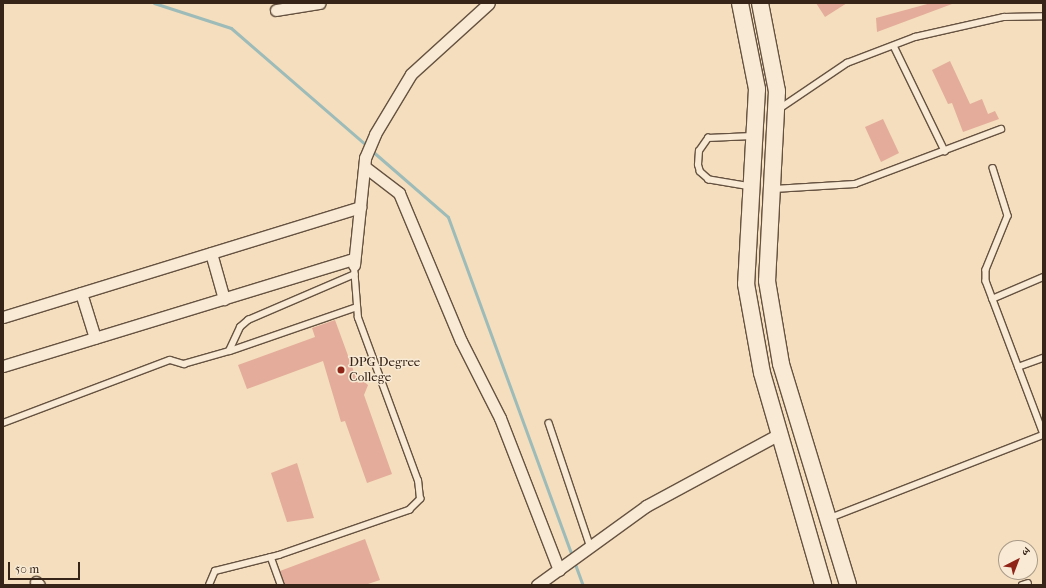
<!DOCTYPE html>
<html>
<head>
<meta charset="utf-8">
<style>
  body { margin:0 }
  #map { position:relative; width:1046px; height:588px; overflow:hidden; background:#f4debd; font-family:"IM FELL French Canon","Noto Serif Devanagari",serif }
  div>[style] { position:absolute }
  .stream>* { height:3px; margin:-1.5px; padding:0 1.5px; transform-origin:1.5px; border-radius:1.5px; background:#9dbbb8 }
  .building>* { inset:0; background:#e4ac9a }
  .roads { filter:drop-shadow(1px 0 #665241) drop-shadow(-1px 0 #665241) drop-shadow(0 1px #665241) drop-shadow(0 -1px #665241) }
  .service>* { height:5.5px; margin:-2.75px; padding:0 2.75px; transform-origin:2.75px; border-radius:2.75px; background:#f8ead4 }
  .minor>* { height:11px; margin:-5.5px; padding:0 5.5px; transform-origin:5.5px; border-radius:5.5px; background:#f8ead4 }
  .secondary>* { height:16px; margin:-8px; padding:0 8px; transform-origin:8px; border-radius:8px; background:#f8ead4 }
  .dots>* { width:11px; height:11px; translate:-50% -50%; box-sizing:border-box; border:2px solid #f8ead4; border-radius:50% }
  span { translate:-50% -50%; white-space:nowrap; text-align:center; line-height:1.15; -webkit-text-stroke:3px #f8ead4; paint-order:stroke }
  .poi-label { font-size:13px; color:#362418 }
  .left { translate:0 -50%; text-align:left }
  .frame { position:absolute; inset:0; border:4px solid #362418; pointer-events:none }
  .north { position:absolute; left:998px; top:540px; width:40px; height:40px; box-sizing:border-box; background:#f8ead4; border:1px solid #aa9b89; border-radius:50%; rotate:42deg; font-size:11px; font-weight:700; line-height:16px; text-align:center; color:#362418 }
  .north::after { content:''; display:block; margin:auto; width:14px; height:18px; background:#8f2418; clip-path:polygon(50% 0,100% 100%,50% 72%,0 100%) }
  .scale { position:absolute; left:8px; top:562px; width:72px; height:18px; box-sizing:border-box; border:2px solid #362418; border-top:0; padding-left:5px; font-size:12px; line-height:14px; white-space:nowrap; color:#362418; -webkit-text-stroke:3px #f8ead4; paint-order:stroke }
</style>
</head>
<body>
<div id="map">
  <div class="stream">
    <i style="left:154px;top:3px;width:81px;rotate:18deg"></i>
    <i style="left:231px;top:28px;width:180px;rotate:40.9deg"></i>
    <i style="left:371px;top:150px;width:102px;rotate:41deg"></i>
    <i style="left:448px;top:217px;width:392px;rotate:69.9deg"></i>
  </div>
  <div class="building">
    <i style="clip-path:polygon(816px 3px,847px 3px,825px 17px)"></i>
    <i style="clip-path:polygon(931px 3px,952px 4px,877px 32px,876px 18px)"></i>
    <i style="clip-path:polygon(950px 61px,970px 104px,982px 99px,988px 114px,995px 111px,999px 119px,963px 132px,952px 103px,948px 104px,932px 70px)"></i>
    <i style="clip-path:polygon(883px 119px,899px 153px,881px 162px,865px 127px)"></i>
    <i style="clip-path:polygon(335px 320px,358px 383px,363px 381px,368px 385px,364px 395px,392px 474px,367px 483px,345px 421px,341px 422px,323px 361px,247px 389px,238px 365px,315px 337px,312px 328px)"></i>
    <i style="clip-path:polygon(297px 463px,314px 518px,287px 522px,271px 473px)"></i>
    <i style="clip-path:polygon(365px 539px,380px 580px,365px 585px,285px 585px,280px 571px)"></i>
  </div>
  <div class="roads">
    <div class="service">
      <i style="left:894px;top:46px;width:117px;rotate:64.1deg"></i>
      <i style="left:779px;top:109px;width:82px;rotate:-34.1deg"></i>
      <i style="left:847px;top:63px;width:73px;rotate:-20.9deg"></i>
      <i style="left:915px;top:37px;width:91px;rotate:-12.7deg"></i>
      <i style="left:1004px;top:17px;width:39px;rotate:-1deg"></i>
      <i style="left:993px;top:168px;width:50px;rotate:72.6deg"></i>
      <i style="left:1008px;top:216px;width:58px;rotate:112.2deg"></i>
      <i style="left:986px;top:270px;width:11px;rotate:90deg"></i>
      <i style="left:986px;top:281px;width:161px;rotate:69.3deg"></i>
      <i style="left:751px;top:187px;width:43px;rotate:-170.5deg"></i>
      <i style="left:709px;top:180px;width:12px;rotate:-138deg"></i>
      <i style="left:700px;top:172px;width:7px;rotate:-106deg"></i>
      <i style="left:698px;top:165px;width:14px;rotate:-86deg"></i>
      <i style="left:699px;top:151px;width:16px;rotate:-55deg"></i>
      <i style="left:708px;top:138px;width:44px;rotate:-2.6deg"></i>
      <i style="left:774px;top:189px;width:81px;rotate:-3.5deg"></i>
      <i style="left:855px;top:184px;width:156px;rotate:-20.6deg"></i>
      <i style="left:992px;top:299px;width:56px;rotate:-23.3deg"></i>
      <i style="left:230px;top:351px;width:134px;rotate:-19.1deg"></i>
      <i style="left:1018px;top:367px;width:27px;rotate:-20deg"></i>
      <i style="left:3px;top:423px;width:178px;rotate:-20.7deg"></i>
      <i style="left:170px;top:360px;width:15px;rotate:16deg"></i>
      <i style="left:184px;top:364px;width:47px;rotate:-16.1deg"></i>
      <i style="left:229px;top:351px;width:26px;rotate:-65deg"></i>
      <i style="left:240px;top:327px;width:11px;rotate:-41deg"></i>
      <i style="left:248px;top:320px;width:116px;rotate:-23.3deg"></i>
      <i style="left:549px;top:423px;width:129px;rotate:71.4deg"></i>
      <i style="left:830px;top:518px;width:229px;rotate:-21.3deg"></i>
      <i style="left:271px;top:557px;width:30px;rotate:70deg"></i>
      <i style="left:209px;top:585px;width:15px;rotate:-67deg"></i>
      <i style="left:215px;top:571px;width:66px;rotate:-14deg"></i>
      <i style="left:279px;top:555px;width:138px;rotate:-19.1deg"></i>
      <i style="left:409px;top:510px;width:16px;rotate:-45deg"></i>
      <i style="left:420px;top:499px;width:18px;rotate:-96deg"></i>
      <i style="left:418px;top:481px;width:174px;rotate:-110.2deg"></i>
      <i style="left:358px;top:318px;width:51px;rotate:-94.5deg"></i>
      <i style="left:1022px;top:585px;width:6px;rotate:-18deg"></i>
    </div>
    <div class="minor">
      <i style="left:276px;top:10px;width:44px;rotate:-9.2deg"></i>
      <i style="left:365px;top:167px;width:43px;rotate:37.4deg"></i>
      <i style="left:399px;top:193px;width:160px;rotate:67.3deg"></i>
      <i style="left:461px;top:341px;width:86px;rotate:63.1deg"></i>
      <i style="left:500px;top:418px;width:163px;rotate:68.8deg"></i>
      <i style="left:211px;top:253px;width:48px;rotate:74.2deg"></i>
      <i style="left:354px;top:265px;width:108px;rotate:-84.1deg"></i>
      <i style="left:365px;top:158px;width:26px;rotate:-67deg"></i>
      <i style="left:375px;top:134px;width:70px;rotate:-59deg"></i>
      <i style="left:411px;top:74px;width:105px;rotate:-42.3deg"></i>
      <i style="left:81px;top:293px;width:47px;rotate:72.7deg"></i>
      <i style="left:3px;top:317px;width:374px;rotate:-17.1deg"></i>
      <i style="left:3px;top:366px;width:367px;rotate:-17deg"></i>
      <i style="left:36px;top:582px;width:4px;rotate:45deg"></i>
      <i style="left:537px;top:585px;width:135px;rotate:-35.9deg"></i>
      <i style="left:646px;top:506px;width:151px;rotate:-28.4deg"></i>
    </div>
    <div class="secondary">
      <i style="left:740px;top:3px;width:88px;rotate:78.8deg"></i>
      <i style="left:757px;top:89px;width:195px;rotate:93.2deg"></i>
      <i style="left:746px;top:284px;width:90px;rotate:79.8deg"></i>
      <i style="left:762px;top:373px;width:221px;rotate:73.9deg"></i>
      <i style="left:760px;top:3px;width:90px;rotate:79.1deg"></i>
      <i style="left:777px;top:91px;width:190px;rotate:93deg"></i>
      <i style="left:767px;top:281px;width:84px;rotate:80.4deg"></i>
      <i style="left:781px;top:364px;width:231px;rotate:73.1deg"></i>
    </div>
  </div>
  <div class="dots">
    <i style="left:341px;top:370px;background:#8f2418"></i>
  </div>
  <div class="poi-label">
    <span class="left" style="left:349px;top:370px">DPG Degree<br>College</span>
  </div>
  <div class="frame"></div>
  <div class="north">उ</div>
  <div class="scale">50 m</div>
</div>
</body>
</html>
